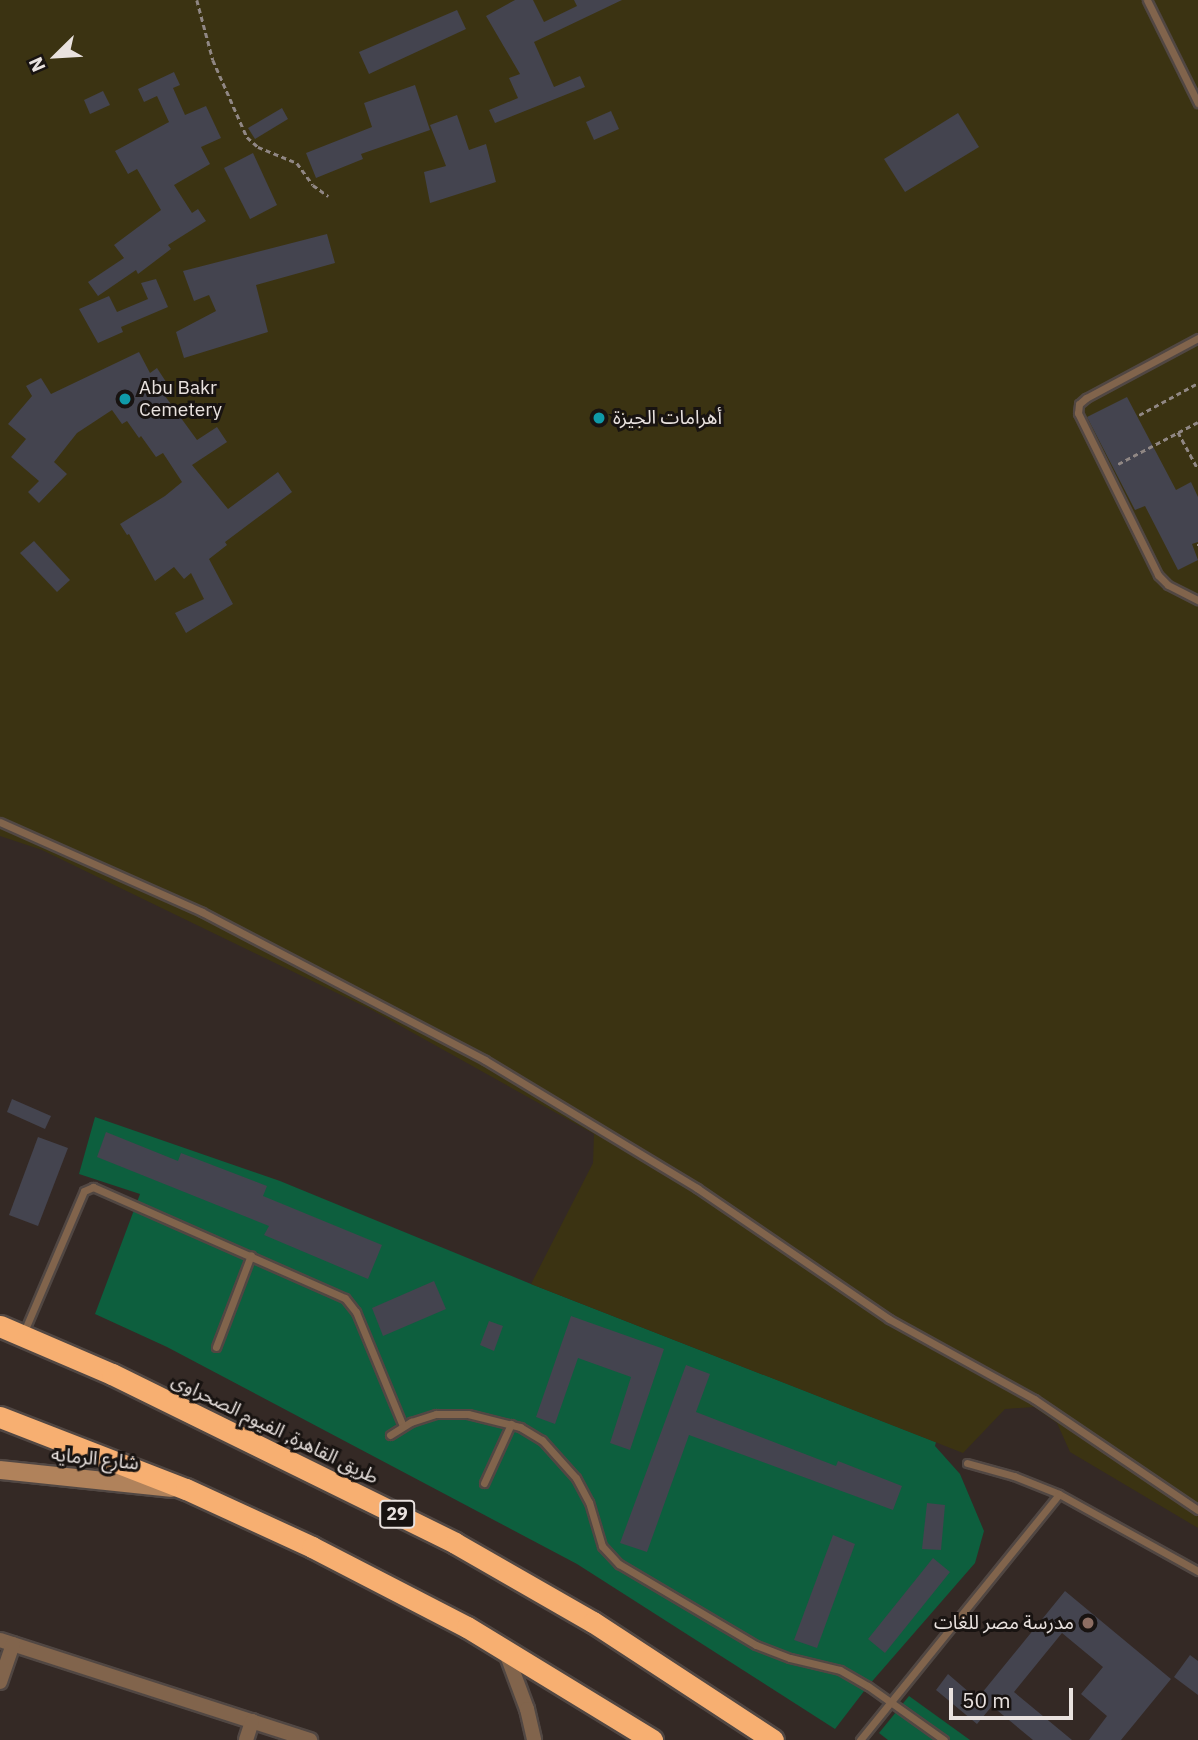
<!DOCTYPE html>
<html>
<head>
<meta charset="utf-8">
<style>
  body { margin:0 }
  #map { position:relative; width:1198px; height:1740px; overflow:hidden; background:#342925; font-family:"IBM Plex Sans","Noto Sans Arabic",sans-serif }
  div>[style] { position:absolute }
  .green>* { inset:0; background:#0d5f3e }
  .sand>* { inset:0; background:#3b3312 }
  .building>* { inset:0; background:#44444f }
  .path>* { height:2.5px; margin-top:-1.25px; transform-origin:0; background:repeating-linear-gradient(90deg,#908784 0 5px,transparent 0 8.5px) }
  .roads { filter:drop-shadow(2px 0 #514743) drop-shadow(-2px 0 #514743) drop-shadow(0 2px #514743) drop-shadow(0 -2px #514743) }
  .lane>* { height:7px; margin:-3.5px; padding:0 3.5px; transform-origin:3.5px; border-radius:3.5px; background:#81644c }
  .street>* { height:14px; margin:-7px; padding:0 7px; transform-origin:7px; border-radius:7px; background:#81644c }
  .secondary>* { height:18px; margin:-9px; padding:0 9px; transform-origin:9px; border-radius:9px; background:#b0825b }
  .highway>* { height:21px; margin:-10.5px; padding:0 10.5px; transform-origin:10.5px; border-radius:10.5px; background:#f7af71 }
  .dots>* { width:19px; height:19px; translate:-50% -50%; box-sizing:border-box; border:4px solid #181311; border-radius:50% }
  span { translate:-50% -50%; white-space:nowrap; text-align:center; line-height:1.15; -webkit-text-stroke:6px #181311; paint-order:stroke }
  .shield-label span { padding:2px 5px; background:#181311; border:2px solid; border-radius:5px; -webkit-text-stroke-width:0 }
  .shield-label { font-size:18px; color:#e9e2df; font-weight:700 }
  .poi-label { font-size:19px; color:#e9e2df }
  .left { translate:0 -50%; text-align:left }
  .right { translate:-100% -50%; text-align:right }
  .street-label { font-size:19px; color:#e9e2df }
  .north { position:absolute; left:21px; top:21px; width:70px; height:70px; -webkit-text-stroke:5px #181311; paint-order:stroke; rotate:246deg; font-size:19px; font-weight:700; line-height:28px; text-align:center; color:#e9e2df }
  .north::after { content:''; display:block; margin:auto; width:24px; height:32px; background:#e9e2df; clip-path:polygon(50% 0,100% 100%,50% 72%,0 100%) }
  .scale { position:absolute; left:949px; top:1688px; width:124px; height:32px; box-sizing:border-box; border:4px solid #e9e2df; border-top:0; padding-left:9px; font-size:21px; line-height:24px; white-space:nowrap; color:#e9e2df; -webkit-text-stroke:5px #181311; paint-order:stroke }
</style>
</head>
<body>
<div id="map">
  <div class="green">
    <i style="clip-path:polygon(95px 1117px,280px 1181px,531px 1284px,936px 1442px,935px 1446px,960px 1474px,984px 1531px,975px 1563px,868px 1686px,835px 1729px,577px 1564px,167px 1347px,95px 1314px,140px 1194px,79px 1174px)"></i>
    <i style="clip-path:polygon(909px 1696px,970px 1740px,888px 1740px,879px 1733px)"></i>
  </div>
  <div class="sand">
    <i style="clip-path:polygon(0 0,1198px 0,1198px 1528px,1070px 1452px,1057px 1423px,1034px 1407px,1005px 1409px,963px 1453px,531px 1284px,593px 1163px,594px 1134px,372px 1010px,42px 850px,0 836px)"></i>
  </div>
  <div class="building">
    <i style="clip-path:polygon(515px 0,533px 0,544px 22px,577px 6px,574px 0,622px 0,534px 42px,554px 87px,580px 76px,585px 87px,495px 123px,489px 110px,518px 98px,509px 78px,520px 74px,486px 16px)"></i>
    <i style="clip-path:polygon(457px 10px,466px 29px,369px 74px,359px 52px)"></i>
    <i style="clip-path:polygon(174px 72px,180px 85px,173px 88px,185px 115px,206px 106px,221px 138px,201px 147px,210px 164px,174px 185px,192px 213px,198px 209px,206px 221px,168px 245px,171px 249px,138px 274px,136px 270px,98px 296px,88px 282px,124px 258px,114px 245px,161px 210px,137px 169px,128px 174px,115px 151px,169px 122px,157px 96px,144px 102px,138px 89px)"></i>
    <i style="clip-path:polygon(415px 85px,430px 130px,361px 154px,363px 159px,316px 178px,306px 153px,372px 127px,364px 103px)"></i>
    <i style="clip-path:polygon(103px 91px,110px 105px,90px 114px,84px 100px)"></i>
    <i style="clip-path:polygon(282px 108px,288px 119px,255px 139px,248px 128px)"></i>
    <i style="clip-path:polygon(611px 111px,619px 129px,594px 140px,586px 122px)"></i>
    <i style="clip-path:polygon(958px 113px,979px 147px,905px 192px,884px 159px)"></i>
    <i style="clip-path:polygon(457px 115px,469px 150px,486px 144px,496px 182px,430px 203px,424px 172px,446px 166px,430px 125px)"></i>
    <i style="clip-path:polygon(253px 153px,277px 205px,250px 219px,224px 168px)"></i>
    <i style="clip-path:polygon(327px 234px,335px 263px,256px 285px,268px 332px,184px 358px,176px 332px,216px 311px,209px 295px,194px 301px,183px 271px)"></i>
    <i style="clip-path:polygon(156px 279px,168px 307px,121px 327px,123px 332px,98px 343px,79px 309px,109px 296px,117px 312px,148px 299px,141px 283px)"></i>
    <i style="clip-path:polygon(139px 352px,150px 373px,157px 368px,172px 391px,165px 396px,197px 440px,217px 427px,227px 442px,192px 465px,228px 509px,278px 472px,292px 492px,225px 542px,227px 545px,209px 559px,233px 604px,186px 633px,175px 613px,204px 599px,191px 573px,184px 579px,174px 567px,155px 581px,129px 534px,127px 535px,120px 524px,165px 496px,182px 482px,163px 453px,156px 457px,141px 436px,139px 438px,127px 421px,122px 424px,112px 410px,77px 433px,54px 462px,67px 474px,39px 503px,28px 492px,39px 481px,11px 457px,26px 439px,8px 424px,32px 396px,26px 386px,41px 378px,51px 394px)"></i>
    <i style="clip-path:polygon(1127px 397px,1176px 490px,1191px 482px,1198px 497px,1198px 542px,1192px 544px,1198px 560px,1178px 570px,1145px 506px,1135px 510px,1087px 417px)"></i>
    <i style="clip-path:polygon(34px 541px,70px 580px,57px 592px,20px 553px)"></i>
    <i style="clip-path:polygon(12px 1099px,51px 1116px,45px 1129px,7px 1112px)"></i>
    <i style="clip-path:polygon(106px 1132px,178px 1161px,181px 1153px,267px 1186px,263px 1196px,382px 1245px,368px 1279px,264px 1235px,269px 1226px,97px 1157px)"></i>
    <i style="clip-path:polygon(38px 1137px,68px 1148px,38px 1226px,9px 1215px)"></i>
    <i style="clip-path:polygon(434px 1281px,446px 1309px,383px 1336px,372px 1308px)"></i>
    <i style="clip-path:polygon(571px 1316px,664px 1349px,630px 1450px,610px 1443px,631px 1377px,578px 1358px,555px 1424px,536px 1417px)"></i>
    <i style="clip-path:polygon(489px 1321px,503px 1326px,494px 1351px,480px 1345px)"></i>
    <i style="clip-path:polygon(686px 1365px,710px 1374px,696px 1412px,836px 1466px,838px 1461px,902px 1486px,893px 1510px,689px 1435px,647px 1552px,620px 1543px)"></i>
    <i style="clip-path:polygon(927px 1503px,945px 1505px,941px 1550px,922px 1549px)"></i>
    <i style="clip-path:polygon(833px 1535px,855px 1544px,817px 1648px,794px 1640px)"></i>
    <i style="clip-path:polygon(933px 1558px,950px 1572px,885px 1653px,868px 1639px)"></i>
    <i style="clip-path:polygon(1065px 1591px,1171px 1679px,1121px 1740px,1089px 1740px,1107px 1716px,1081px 1694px,1103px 1667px,1062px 1633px,1014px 1692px,1072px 1740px,1033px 1740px,992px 1706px,977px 1724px,936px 1690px,948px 1674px,977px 1699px)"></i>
    <i style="clip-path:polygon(1190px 1655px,1198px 1661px,1198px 1695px,1174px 1677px)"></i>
  </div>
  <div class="path">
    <i style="left:197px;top:0;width:62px;rotate:75.1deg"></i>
    <i style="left:213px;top:60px;width:84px;rotate:66.2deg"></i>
    <i style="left:247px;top:137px;width:15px;rotate:42deg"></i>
    <i style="left:258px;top:147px;width:42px;rotate:22.3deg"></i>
    <i style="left:297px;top:163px;width:27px;rotate:54deg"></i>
    <i style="left:313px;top:185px;width:19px;rotate:36deg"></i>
    <i style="left:1139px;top:415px;width:67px;rotate:-28.5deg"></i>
    <i style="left:1178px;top:432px;width:42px;rotate:61.6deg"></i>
    <i style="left:1118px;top:464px;width:90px;rotate:-27.7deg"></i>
    <i style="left:1197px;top:545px;width:1px"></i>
  </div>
  <div class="roads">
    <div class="lane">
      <i style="left:1147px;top:0;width:115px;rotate:63.7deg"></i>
      <i style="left:1198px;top:338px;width:127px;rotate:151.8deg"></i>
      <i style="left:1086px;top:398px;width:9px;rotate:139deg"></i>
      <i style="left:1079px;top:404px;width:9px;rotate:96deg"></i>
      <i style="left:1078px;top:413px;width:181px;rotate:63.7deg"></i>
      <i style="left:1158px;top:575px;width:14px;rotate:45deg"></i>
      <i style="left:1168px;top:585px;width:34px;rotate:27deg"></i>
      <i style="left:0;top:822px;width:221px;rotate:24deg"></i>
      <i style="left:202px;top:912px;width:319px;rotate:27.6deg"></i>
      <i style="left:485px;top:1060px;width:248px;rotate:31.1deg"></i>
      <i style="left:697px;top:1188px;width:232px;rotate:34.3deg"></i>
      <i style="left:889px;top:1319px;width:166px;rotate:28.9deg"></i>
      <i style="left:1034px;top:1399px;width:198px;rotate:34.1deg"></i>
      <i style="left:23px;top:1334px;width:155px;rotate:-66.9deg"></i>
      <i style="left:84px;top:1191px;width:10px;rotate:-24deg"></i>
      <i style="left:93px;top:1187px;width:275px;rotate:23.8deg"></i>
      <i style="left:345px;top:1298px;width:18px;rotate:52deg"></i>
      <i style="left:356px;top:1312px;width:123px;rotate:67.6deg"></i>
      <i style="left:216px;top:1347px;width:98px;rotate:-69.2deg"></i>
      <i style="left:390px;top:1435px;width:25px;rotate:-32deg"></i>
      <i style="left:411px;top:1422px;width:26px;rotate:-18deg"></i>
      <i style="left:436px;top:1414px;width:32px"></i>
      <i style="left:468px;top:1414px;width:54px;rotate:14deg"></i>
      <i style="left:520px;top:1427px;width:26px;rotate:31deg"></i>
      <i style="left:542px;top:1440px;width:51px;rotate:48.2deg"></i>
      <i style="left:576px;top:1478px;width:27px;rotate:62deg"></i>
      <i style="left:589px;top:1502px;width:46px;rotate:73.5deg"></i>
      <i style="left:602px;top:1546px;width:25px;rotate:47deg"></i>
      <i style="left:619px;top:1564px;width:159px;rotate:30.6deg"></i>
      <i style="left:756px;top:1645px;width:36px;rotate:21deg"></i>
      <i style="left:790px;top:1658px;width:51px;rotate:13.5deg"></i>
      <i style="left:840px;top:1670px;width:32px;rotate:30deg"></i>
      <i style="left:868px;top:1686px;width:93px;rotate:35.4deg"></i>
      <i style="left:967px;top:1463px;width:49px;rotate:15.5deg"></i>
      <i style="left:1014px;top:1476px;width:48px;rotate:21.8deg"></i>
      <i style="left:1059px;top:1494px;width:159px;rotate:29deg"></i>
      <i style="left:484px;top:1483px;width:65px;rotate:-65.4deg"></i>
      <i style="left:860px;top:1740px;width:316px;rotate:-51deg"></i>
    </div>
    <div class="street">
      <i style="left:0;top:1640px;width:326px;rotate:17.9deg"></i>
      <i style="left:505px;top:1650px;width:63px;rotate:69.6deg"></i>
      <i style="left:527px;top:1709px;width:32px;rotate:77deg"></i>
      <i style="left:0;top:1682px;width:40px;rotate:-71.1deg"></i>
      <i style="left:246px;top:1740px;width:20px;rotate:-72deg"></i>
    </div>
    <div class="secondary">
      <i style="left:0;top:1470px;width:172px;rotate:6deg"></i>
    </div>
    <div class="highway">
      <i style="left:0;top:1326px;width:122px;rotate:23.2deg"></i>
      <i style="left:112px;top:1374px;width:382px;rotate:26.2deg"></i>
      <i style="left:455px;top:1543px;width:159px;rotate:29.8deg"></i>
      <i style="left:593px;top:1622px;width:215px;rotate:33.2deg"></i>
      <i style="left:0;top:1417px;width:199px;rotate:21.2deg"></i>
      <i style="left:186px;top:1489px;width:139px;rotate:24.7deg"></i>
      <i style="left:312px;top:1547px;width:174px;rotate:27.3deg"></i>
      <i style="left:467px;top:1627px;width:217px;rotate:31.4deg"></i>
    </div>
  </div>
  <div class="dots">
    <i style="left:125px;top:399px;background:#0f9aa8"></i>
    <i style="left:599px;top:418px;background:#0f9aa8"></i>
    <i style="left:1088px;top:1623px;background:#8d6e63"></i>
  </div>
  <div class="shield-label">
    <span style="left:397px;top:1514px">29</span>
  </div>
  <div class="poi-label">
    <span class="left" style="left:139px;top:399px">Abu Bakr<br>Cemetery</span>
    <span class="left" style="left:613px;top:418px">أهرامات الجيزة</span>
    <span class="right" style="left:1074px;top:1623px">مدرسة مصر للغات</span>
  </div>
  <div class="street-label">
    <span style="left:275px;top:1429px;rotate:26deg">طريق القاهرة, الفيوم الصحراوى</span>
    <span style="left:95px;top:1459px;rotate:6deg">شارع الرمايه</span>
  </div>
  <div class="north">N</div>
  <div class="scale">50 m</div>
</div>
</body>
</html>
